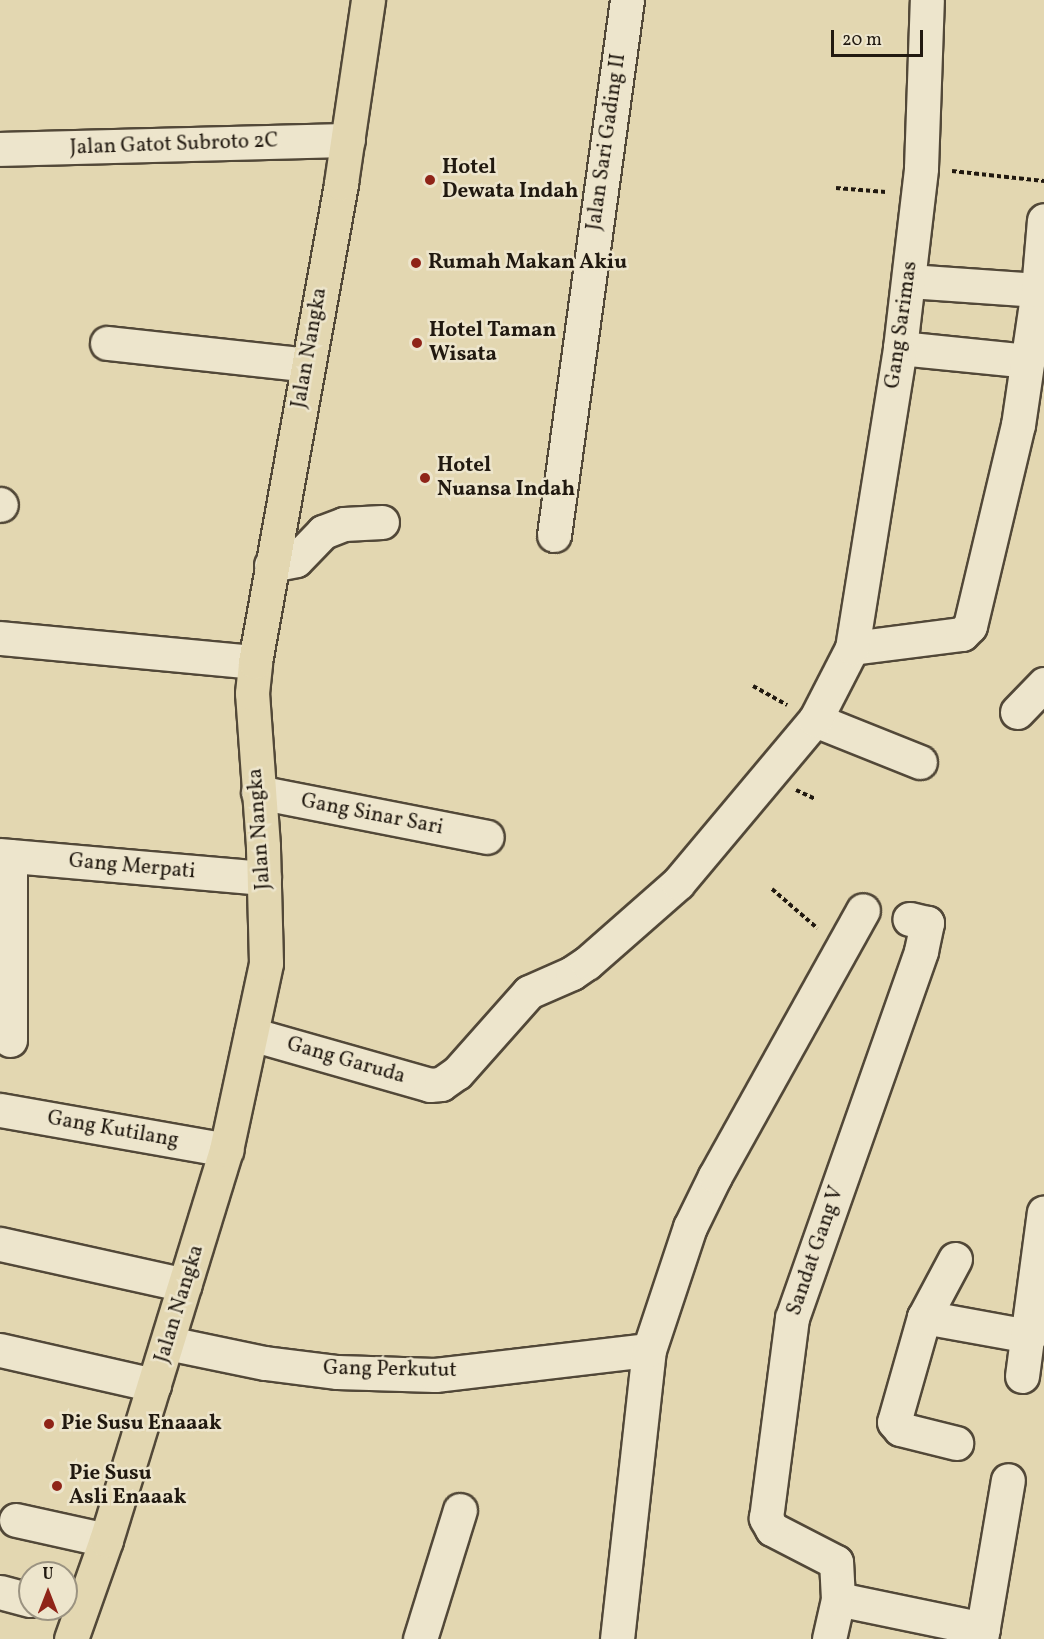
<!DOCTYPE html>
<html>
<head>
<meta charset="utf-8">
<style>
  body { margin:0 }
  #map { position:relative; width:1044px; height:1639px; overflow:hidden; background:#e3d7b1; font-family:Vollkorn,serif }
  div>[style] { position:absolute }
  .path>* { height:4px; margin-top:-2px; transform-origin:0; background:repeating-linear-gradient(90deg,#211910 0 4.5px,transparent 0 7.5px) }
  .roads { filter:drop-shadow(2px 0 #524838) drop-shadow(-2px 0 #524838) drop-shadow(0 2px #524838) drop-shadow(0 -2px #524838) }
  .minor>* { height:33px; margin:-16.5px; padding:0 16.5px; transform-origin:16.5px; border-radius:16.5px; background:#ede5cc }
  .major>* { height:33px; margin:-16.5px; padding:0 16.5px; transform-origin:16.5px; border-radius:16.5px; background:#e3d7b1 }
  .dots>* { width:16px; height:16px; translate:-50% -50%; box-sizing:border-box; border:3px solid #ede5cc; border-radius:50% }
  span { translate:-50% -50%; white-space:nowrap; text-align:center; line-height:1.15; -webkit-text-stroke:5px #ede5cc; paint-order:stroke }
  .street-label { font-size:21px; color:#211910 }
  .poi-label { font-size:21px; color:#211910; font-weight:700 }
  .left { translate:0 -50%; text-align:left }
  .north { position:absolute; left:18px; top:1561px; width:60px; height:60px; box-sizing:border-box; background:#ede5cc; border:2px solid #9b9381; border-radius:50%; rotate:0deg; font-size:16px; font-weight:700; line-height:24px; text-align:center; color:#211910 }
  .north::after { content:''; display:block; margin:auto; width:21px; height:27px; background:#8f2418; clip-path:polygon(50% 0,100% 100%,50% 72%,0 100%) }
  .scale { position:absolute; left:831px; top:30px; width:92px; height:27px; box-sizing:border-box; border:3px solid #211910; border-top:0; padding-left:8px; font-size:18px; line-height:21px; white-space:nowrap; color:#211910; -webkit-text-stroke:4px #ede5cc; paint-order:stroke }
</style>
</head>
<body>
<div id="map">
  <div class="path">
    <i style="left:952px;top:171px;width:93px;rotate:6.2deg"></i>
    <i style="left:836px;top:188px;width:50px;rotate:4.6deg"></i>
    <i style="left:753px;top:686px;width:39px;rotate:29deg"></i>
    <i style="left:796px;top:790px;width:21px;rotate:25deg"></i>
    <i style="left:772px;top:889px;width:60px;rotate:40.9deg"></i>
  </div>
  <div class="roads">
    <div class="minor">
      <i style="left:0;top:149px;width:348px;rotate:-1.5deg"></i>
      <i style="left:909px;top:281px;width:129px;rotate:4deg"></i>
      <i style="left:107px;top:343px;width:202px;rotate:6.2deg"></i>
      <i style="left:900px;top:348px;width:128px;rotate:5.8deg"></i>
      <i style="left:0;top:504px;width:1px;rotate:45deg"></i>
      <i style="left:554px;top:535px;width:540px;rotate:-82.23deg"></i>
      <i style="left:271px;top:565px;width:25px;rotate:-11deg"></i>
      <i style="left:296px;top:560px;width:39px;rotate:-46deg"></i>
      <i style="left:323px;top:532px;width:22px;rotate:-21deg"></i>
      <i style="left:344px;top:524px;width:38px;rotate:-3deg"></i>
      <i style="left:0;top:638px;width:256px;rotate:5.4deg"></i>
      <i style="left:852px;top:648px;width:111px;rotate:-7.3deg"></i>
      <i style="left:962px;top:634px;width:11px;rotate:-45deg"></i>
      <i style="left:970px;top:626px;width:207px;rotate:-76.6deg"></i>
      <i style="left:1018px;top:425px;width:136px;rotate:-81.6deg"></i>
      <i style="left:1038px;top:290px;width:70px;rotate:-85.1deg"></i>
      <i style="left:1017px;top:712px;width:39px;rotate:-46deg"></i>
      <i style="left:815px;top:720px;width:113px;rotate:21.8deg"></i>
      <i style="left:258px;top:792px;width:233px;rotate:11.1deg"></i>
      <i style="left:0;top:855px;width:265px;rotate:5deg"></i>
      <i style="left:10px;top:856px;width:184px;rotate:90deg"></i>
      <i style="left:251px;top:1034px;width:186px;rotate:15.9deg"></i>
      <i style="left:430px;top:1085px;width:11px;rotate:-5deg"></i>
      <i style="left:441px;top:1084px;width:19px;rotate:-35deg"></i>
      <i style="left:457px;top:1073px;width:108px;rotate:-48.4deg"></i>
      <i style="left:529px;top:992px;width:47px;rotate:-23.8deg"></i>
      <i style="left:572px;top:973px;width:18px;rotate:-34deg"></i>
      <i style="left:587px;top:963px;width:121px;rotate:-41.3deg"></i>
      <i style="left:678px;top:883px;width:213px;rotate:-50deg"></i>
      <i style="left:815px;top:720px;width:81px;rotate:-62.8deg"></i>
      <i style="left:852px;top:648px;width:304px;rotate:-80.9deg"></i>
      <i style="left:900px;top:348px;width:181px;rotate:-83.3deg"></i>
      <i style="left:921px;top:168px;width:168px;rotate:-88deg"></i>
      <i style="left:0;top:1110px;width:230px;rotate:10deg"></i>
      <i style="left:0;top:1244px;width:189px;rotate:12.5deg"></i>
      <i style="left:955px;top:1259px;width:66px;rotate:118.1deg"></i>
      <i style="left:924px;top:1317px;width:109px;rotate:105.9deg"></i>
      <i style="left:894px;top:1422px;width:9px;rotate:49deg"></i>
      <i style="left:900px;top:1429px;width:58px;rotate:14deg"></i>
      <i style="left:924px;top:1317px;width:107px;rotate:10.3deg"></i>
      <i style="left:168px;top:1343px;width:99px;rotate:11.7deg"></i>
      <i style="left:265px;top:1363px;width:73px;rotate:7.1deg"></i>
      <i style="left:337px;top:1372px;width:98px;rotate:1.8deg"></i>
      <i style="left:435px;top:1375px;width:215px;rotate:-6.7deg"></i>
      <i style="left:0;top:1350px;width:158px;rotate:12.8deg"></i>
      <i style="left:1022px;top:1376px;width:165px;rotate:-82.4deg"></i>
      <i style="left:16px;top:1520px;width:92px;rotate:12.5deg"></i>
      <i style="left:0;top:1592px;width:31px;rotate:15deg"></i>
      <i style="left:838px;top:1599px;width:148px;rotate:11.7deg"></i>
      <i style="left:420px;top:1639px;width:135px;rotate:-72.8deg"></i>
      <i style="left:617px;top:1639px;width:291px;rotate:-83.7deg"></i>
      <i style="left:649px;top:1350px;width:130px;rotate:-71.6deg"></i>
      <i style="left:690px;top:1227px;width:57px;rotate:-63.9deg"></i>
      <i style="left:715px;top:1176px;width:304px;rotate:-60.9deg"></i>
      <i style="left:829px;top:1639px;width:41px;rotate:-77.3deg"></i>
      <i style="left:838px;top:1599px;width:37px;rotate:-93deg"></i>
      <i style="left:836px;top:1562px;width:72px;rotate:-152.7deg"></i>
      <i style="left:772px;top:1529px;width:13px;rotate:-119deg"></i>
      <i style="left:766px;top:1518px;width:202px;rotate:-82.6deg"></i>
      <i style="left:792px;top:1318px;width:389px;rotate:-70.6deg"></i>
      <i style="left:921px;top:951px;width:29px;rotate:-78deg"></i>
      <i style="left:927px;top:923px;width:18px;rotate:-167deg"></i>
      <i style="left:981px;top:1639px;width:161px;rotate:-80.4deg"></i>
    </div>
    <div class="major">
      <i style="left:71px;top:1639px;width:105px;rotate:-70.5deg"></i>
      <i style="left:106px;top:1540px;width:408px;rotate:-72.9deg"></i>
      <i style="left:226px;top:1150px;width:191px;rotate:-77.9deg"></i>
      <i style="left:266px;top:963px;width:117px;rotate:-91.5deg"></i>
      <i style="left:263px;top:846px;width:153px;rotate:-94.1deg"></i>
      <i style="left:252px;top:693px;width:31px;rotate:-84deg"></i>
      <i style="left:255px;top:662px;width:487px;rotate:-79.8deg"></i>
      <i style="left:341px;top:183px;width:185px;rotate:-81.6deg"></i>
    </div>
  </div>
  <div class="dots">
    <i style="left:430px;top:180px;background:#8f2418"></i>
    <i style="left:416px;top:263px;background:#8f2418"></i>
    <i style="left:417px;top:343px;background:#8f2418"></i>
    <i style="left:425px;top:478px;background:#8f2418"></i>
    <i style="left:49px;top:1424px;background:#8f2418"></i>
    <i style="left:57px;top:1486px;background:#8f2418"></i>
  </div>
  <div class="street-label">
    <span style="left:607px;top:142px;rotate:-82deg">Jalan Sari Gading II</span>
    <span style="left:174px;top:145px;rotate:-2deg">Jalan Gatot Subroto 2C</span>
    <span style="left:902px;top:325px;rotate:-82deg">Gang Sarimas</span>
    <span style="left:310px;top:348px;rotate:-80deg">Jalan Nangka</span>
    <span style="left:372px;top:815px;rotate:11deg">Gang Sinar Sari</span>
    <span style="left:260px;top:829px;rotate:-94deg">Jalan Nangka</span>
    <span style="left:132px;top:867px;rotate:5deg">Gang Merpati</span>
    <span style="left:346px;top:1061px;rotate:16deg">Gang Garuda</span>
    <span style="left:113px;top:1130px;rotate:10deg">Gang Kutilang</span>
    <span style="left:816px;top:1251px;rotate:-71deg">Sandat Gang V</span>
    <span style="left:180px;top:1304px;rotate:-73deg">Jalan Nangka</span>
    <span style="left:390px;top:1370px;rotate:1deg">Gang Perkutut</span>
  </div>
  <div class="poi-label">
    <span class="left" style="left:442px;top:180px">Hotel<br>Dewata Indah</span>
    <span class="left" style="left:428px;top:263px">Rumah Makan Akiu</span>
    <span class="left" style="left:429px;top:343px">Hotel Taman<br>Wisata</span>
    <span class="left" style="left:437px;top:478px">Hotel<br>Nuansa Indah</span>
    <span class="left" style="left:61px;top:1424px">Pie Susu Enaaak</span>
    <span class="left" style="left:69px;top:1486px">Pie Susu<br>Asli Enaaak</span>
  </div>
  <div class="north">U</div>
  <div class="scale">20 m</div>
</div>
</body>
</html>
